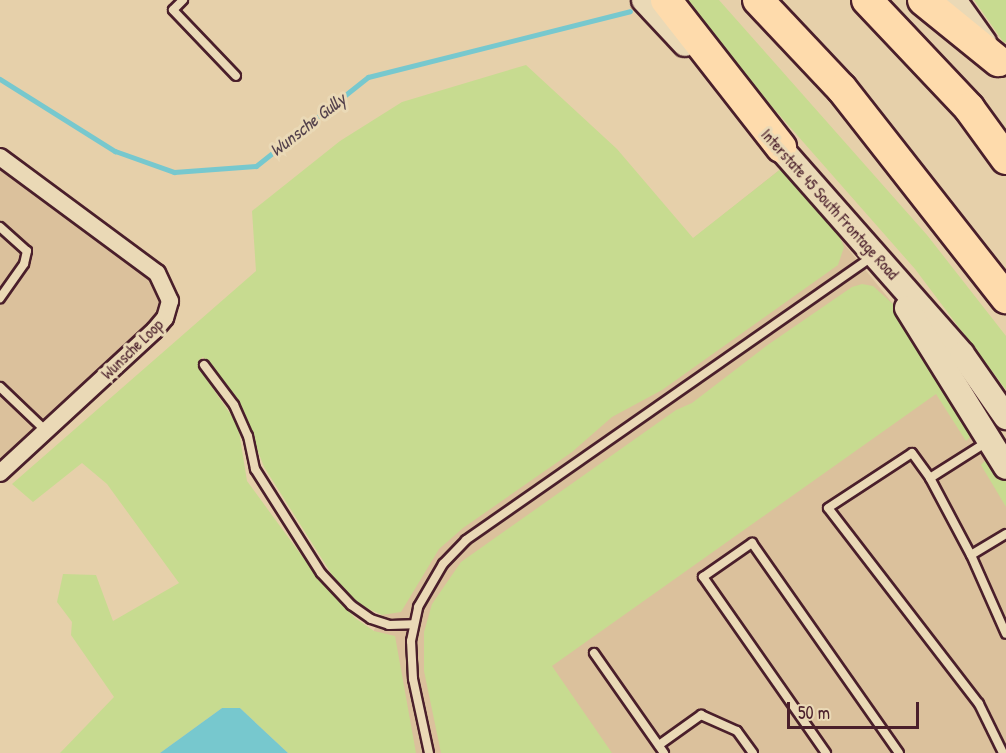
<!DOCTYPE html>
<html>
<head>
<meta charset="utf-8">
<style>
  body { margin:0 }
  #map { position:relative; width:1006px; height:753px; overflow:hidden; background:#e6d0aa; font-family:"Patrick Hand",sans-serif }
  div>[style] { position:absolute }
  .built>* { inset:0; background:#dbc19c }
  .green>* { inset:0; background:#c7db90 }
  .water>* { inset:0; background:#77c8ce }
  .stream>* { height:5px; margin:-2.5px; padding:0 2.5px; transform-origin:2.5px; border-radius:2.5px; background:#77c8ce }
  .roads { filter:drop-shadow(2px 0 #4a1f2b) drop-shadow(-2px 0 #4a1f2b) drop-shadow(0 2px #4a1f2b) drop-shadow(0 -2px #4a1f2b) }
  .lane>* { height:8px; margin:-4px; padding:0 4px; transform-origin:4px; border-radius:4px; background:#ead9b6 }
  .street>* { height:16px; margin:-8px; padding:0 8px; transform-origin:8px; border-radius:8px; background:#ead9b6 }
  .secondary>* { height:24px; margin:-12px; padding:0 12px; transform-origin:12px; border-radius:12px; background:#ead9b6 }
  .highway>* { height:30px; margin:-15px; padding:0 15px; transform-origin:15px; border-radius:15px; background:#fedbac }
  span { translate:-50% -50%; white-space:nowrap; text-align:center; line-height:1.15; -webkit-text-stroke:6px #ead9b6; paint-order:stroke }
  .street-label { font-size:16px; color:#4a1f2b }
  .water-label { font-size:18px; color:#53414c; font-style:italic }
  .scale { position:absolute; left:787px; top:702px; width:132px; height:27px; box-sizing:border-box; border:3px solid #4a1f2b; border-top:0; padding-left:8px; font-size:18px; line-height:21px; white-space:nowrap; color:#4a1f2b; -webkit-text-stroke:4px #ead9b6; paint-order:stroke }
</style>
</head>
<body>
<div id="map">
  <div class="built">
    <i style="clip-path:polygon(0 166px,142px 272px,160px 297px,155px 317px,0 461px)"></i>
    <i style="clip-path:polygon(782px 168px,894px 305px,1006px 475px,1006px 753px,385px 753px,361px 657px,411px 553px,690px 241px)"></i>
  </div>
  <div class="green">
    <i style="clip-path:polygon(678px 0,719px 0,927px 235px,1006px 336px,1006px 390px,915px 269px)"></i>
    <i style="clip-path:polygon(974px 0,1006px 0,1006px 42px,1004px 43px)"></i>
    <i style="clip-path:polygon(526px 65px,617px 149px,693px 238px,782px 168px,837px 231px,844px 247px,838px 265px,662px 390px,612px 417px,572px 452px,463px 528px,439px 549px,401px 612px,382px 615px,360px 605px,334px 578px,264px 467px,238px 399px,203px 357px,199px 360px,200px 370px,238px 425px,247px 481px,321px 582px,355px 618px,374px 631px,395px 636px,416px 753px,288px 753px,240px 708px,222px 708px,160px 753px,60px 753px,114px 697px,71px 635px,72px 622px,57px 602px,63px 574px,96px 575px,113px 621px,179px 583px,107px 484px,82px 463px,33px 502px,12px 484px,256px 271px,252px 211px,340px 141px,402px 102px)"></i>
    <i style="clip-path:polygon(862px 284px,873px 286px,894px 305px,949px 385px,974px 429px,971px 436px,966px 441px,936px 394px,552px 666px,612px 753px,441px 753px,424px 671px,424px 632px,432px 604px,461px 562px,676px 410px,692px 403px,769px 344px,852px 287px)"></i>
    <i style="clip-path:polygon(990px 455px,1006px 475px,1006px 507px,981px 465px)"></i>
  </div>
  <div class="water">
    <i style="clip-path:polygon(222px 708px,240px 708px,288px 753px,160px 753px)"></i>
  </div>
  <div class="stream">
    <i style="left:0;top:79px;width:136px;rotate:32.1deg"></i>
    <i style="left:115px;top:151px;width:63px;rotate:19.6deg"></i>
    <i style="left:174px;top:172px;width:82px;rotate:-4.2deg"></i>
    <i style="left:256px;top:166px;width:143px;rotate:-38.5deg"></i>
    <i style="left:368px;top:77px;width:270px;rotate:-14.1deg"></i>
  </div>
  <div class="roads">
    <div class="lane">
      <i style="left:183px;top:0;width:14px;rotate:135deg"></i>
      <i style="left:173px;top:10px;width:91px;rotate:46.3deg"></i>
      <i style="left:0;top:227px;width:36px;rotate:42deg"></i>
      <i style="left:27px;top:251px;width:13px;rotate:103deg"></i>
      <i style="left:24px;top:264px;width:42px;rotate:125.2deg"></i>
      <i style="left:204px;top:365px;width:50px;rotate:53.1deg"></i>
      <i style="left:234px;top:405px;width:34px;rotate:66deg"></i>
      <i style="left:248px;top:436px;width:34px;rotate:78deg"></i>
      <i style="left:255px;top:469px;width:123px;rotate:57.6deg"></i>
      <i style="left:321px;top:573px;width:44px;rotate:46.8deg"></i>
      <i style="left:351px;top:605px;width:24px;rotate:35deg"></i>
      <i style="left:371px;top:619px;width:19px;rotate:18deg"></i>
      <i style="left:389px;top:625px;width:24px;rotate:-2deg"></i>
      <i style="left:0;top:387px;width:64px;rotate:43.7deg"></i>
      <i style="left:930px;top:478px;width:67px;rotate:-32.3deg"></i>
      <i style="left:971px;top:555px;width:41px;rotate:-31deg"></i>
      <i style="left:594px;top:653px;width:122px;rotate:55deg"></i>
      <i style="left:659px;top:745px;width:52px;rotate:-35.5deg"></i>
      <i style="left:701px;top:715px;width:39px;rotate:24deg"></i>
      <i style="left:737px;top:731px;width:27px;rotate:54deg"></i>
      <i style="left:429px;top:753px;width:76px;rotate:-102.2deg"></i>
      <i style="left:413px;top:679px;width:38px;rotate:-93deg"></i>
      <i style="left:411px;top:641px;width:35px;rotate:-78deg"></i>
      <i style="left:418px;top:607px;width:50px;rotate:-59.8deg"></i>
      <i style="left:443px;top:564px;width:33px;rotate:-46deg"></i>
      <i style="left:466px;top:540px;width:495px;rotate:-34.9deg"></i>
      <i style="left:826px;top:753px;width:215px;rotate:-124.9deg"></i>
      <i style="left:703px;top:577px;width:60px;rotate:-34.8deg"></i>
      <i style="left:752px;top:543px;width:256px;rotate:55deg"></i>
      <i style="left:1003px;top:753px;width:55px;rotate:-116.1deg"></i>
      <i style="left:979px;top:704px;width:247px;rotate:-127.6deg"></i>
      <i style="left:828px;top:508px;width:100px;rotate:-33.2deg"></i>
      <i style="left:912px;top:453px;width:31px;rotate:54deg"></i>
      <i style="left:930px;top:478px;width:87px;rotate:62deg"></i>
      <i style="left:971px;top:555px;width:86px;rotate:66.1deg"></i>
    </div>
    <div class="street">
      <i style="left:0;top:157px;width:195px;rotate:36.5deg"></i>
      <i style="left:157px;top:273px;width:31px;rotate:65deg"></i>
      <i style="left:170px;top:301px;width:18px;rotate:106deg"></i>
      <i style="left:165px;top:318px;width:16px;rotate:130deg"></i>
      <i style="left:155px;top:330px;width:211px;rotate:137.3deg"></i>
    </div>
    <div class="secondary">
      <i style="left:644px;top:0;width:60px;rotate:47deg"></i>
      <i style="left:954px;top:0;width:52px;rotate:54.5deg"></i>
      <i style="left:768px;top:134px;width:293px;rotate:48.6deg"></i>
      <i style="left:962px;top:354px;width:77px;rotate:55.1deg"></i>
      <i style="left:907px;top:308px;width:187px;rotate:58.1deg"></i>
    </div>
    <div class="highway">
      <i style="left:666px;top:0;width:187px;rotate:52deg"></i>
      <i style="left:758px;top:0;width:122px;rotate:46.7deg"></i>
      <i style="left:842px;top:89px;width:266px;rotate:51.9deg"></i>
      <i style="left:867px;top:0;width:149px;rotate:46.6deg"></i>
      <i style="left:969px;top:108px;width:63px;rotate:54deg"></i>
      <i style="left:923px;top:0;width:97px;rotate:39.1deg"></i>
    </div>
  </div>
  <div class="street-label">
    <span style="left:830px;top:204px;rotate:48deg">Interstate 45 South Frontage Road</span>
    <span style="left:132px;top:349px;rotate:-44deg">Wunsche Loop</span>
  </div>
  <div class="water-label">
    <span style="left:308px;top:125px;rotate:-38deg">Wunsche Gully</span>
  </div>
  <div class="scale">50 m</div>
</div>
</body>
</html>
